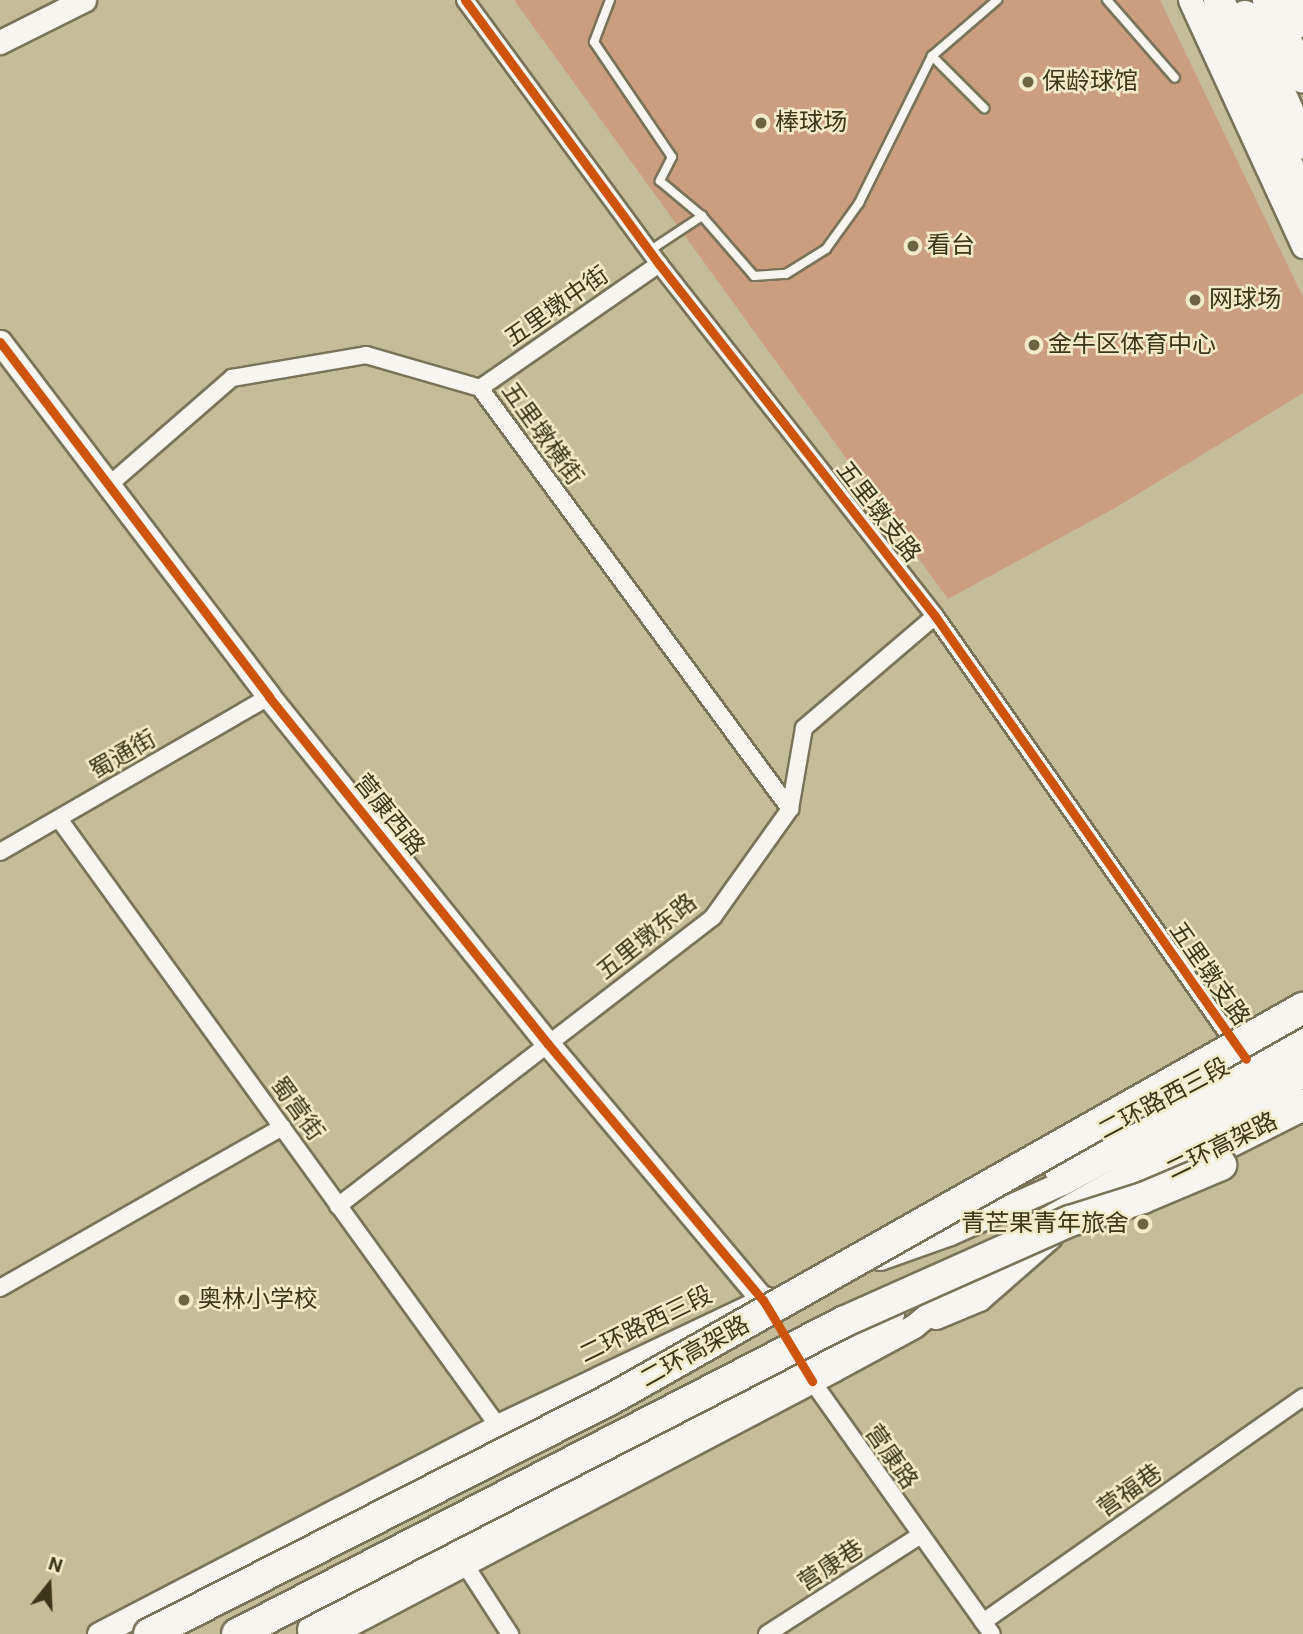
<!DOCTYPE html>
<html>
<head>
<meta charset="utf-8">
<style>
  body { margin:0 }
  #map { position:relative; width:1303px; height:1634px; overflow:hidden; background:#c5bd99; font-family:Roboto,"Noto Sans SC",sans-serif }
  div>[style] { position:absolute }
  .green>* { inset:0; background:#cc9e80 }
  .roads { filter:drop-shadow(2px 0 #797359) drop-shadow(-2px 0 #797359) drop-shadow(0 2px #797359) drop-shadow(0 -2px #797359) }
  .lane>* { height:8px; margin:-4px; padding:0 4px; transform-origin:4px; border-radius:4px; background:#f6f5f0 }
  .street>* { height:16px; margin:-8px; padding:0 8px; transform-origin:8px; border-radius:8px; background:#f6f5f0 }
  .secondary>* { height:23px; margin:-11.5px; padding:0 11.5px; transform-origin:11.5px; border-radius:11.5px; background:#f6f5f0 }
  .highway>* { height:30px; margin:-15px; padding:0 15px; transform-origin:15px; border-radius:15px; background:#f6f5f0 }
  .bridges { filter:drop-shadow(2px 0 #797359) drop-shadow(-2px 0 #797359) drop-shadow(0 2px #797359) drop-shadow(0 -2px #797359) }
  .highway-bridge>* { height:30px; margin:-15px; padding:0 15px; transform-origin:15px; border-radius:15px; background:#f6f5f0 }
  .cycleway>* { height:9px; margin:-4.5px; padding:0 4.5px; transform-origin:4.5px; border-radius:4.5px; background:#ce540e }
  .dots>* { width:19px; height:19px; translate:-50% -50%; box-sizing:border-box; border:4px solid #f1ebc9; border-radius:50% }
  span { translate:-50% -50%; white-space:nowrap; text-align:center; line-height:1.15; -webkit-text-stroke:5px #f1ebc9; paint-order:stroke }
  .poi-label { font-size:24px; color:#3b3519 }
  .left { translate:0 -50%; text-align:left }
  .right { translate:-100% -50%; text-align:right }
  .street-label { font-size:24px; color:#3b3519 }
  .north { position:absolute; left:14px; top:1550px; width:70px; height:70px; -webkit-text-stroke:5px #f1ebc9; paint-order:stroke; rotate:18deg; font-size:19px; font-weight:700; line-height:28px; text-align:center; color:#3b3519 }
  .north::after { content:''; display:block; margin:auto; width:24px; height:32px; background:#3b3519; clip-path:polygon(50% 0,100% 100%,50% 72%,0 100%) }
</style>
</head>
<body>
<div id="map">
  <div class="green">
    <i style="clip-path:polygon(514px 0,1160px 0,1303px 297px,1303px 393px,1115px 508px,948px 599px)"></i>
  </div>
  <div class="roads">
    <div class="lane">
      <i style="left:610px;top:0;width:45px;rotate:110.9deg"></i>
      <i style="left:594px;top:42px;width:139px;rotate:55.9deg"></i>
      <i style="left:672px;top:157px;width:27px;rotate:117deg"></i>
      <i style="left:660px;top:181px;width:55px;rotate:39.8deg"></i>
      <i style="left:1107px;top:0;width:103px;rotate:48.9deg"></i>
      <i style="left:932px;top:56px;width:74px;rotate:45deg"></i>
      <i style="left:649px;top:251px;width:64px;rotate:-33.4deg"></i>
      <i style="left:702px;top:216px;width:79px;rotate:49.1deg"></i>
      <i style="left:754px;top:276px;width:32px;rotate:-4deg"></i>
      <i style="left:786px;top:274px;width:47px;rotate:-32deg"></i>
      <i style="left:826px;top:249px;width:57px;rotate:-54.3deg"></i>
      <i style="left:859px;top:203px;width:164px;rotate:-63.6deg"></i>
      <i style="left:932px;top:56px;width:86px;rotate:-40.7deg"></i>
    </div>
    <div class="street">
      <i style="left:465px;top:0;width:328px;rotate:53.7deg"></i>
      <i style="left:659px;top:264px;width:447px;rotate:51.9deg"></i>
      <i style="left:935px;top:616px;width:531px;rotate:54.96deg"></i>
      <i style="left:480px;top:388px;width:218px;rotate:-34.7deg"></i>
      <i style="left:109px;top:485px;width:163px;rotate:-41deg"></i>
      <i style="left:232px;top:378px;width:136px;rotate:-9.7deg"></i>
      <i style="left:366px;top:355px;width:119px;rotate:16.1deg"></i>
      <i style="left:480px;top:388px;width:523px;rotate:53.63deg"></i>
      <i style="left:59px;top:819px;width:749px;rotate:54.12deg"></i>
      <i style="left:0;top:852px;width:310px;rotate:-30deg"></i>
      <i style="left:338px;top:1206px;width:473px;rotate:-37.6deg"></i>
      <i style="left:713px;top:917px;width:133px;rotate:-54.5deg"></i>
      <i style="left:790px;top:809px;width:82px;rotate:-80.2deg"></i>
      <i style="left:804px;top:728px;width:172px;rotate:-40.5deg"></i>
      <i style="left:0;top:1288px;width:325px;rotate:-29.7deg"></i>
      <i style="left:812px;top:1381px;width:310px;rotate:54.6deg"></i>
      <i style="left:464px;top:1563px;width:85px;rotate:57.1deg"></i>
      <i style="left:983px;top:1622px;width:391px;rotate:-35.1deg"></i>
      <i style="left:767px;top:1634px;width:181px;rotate:-32.8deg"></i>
    </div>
    <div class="secondary">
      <i style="left:1190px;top:0;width:271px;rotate:65.3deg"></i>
      <i style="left:0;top:42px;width:94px;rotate:-26.6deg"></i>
      <i style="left:0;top:342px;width:445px;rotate:52.8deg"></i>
      <i style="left:269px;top:697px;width:445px;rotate:51.2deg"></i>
      <i style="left:548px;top:1044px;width:334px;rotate:50deg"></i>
      <i style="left:1056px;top:1170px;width:284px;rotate:-29.5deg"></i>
      <i style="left:1028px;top:1229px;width:315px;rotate:-29.2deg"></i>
      <i style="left:880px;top:1258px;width:74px;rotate:-19.7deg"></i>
      <i style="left:950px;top:1233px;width:123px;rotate:-24.1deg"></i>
      <i style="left:1062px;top:1183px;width:273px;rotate:-28.2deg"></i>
      <i style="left:936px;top:1317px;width:47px;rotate:-22.7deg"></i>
      <i style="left:979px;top:1299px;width:94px;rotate:-41.1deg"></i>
      <i style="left:310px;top:1632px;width:36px;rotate:-9deg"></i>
      <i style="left:346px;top:1626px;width:550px;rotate:-27.73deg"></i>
      <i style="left:833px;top:1370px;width:92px;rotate:-28.5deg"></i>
      <i style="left:914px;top:1326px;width:95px;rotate:-39.9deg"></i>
      <i style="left:99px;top:1634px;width:450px;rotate:-27.5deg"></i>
      <i style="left:498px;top:1426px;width:297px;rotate:-25.4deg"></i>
    </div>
    <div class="highway">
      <i style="left:1219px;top:0;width:219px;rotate:67.4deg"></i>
      <i style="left:1268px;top:0;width:85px;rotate:65.8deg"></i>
      <i style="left:1293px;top:0;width:24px;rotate:66deg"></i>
      <i style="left:1245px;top:16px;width:140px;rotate:65.5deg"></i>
      <i style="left:1156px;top:1179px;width:165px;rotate:-26.7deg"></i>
      <i style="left:313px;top:1630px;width:28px;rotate:-39deg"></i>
      <i style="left:335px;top:1612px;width:380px;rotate:-27.8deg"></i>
      <i style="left:671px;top:1435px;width:250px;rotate:-29.2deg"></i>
    </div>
  </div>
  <div class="bridges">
    <div class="highway-bridge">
      <i style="left:149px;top:1634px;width:521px;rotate:-26.96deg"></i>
      <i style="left:613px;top:1398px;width:793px;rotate:-29.48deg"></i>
      <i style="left:237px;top:1634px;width:682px;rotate:-27.24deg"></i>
      <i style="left:843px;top:1322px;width:248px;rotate:-24deg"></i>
      <i style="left:1070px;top:1221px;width:77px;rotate:-17.5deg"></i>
      <i style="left:1143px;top:1198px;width:85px;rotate:-22.9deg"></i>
    </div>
  </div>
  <div class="cycleway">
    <i style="left:465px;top:0;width:328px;rotate:53.7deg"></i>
    <i style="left:659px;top:264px;width:447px;rotate:51.9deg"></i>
    <i style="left:935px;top:616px;width:541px;rotate:54.93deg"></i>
    <i style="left:0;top:342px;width:445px;rotate:52.8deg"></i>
    <i style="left:269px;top:697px;width:445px;rotate:51.2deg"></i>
    <i style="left:548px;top:1044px;width:334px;rotate:50deg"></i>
    <i style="left:763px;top:1300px;width:95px;rotate:58.8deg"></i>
  </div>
  <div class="dots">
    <i style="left:1028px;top:82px;background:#6b6546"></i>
    <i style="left:761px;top:123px;background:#6b6546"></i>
    <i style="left:913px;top:246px;background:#6b6546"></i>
    <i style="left:1195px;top:300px;background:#6b6546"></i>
    <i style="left:1034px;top:345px;background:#6b6546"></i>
    <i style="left:1143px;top:1224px;background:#6b6546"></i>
    <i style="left:184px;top:1300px;background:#6b6546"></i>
  </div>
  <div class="poi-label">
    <span class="left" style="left:1042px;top:82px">保龄球馆</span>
    <span class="left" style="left:775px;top:123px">棒球场</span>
    <span class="left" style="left:927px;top:246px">看台</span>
    <span class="left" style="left:1209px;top:300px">网球场</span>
    <span class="left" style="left:1048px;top:345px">金牛区体育中心</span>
    <span class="right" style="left:1129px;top:1224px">青芒果青年旅舍</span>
    <span class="left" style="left:198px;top:1300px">奥林小学校</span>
  </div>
  <div class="street-label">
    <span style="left:557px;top:307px;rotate:-35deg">五里墩中街</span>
    <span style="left:542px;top:434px;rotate:54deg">五里墩横街</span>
    <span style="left:878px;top:512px;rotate:52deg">五里墩支路</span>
    <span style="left:123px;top:755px;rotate:-30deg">蜀通街</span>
    <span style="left:389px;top:815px;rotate:51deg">营康西路</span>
    <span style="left:647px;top:937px;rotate:-39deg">五里墩东路</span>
    <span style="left:1209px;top:974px;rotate:55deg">五里墩支路</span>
    <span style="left:1164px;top:1099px;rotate:-28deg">二环路西三段</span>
    <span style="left:297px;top:1109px;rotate:54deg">蜀营街</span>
    <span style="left:1222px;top:1146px;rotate:-26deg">二环高架路</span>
    <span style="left:646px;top:1325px;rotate:-26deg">二环路西三段</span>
    <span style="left:695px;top:1352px;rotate:-29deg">二环高架路</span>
    <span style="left:891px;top:1457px;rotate:55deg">营康路</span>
    <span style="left:1130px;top:1491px;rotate:-35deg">营福巷</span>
    <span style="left:831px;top:1566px;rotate:-33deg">营康巷</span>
  </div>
  <div class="north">N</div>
</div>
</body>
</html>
